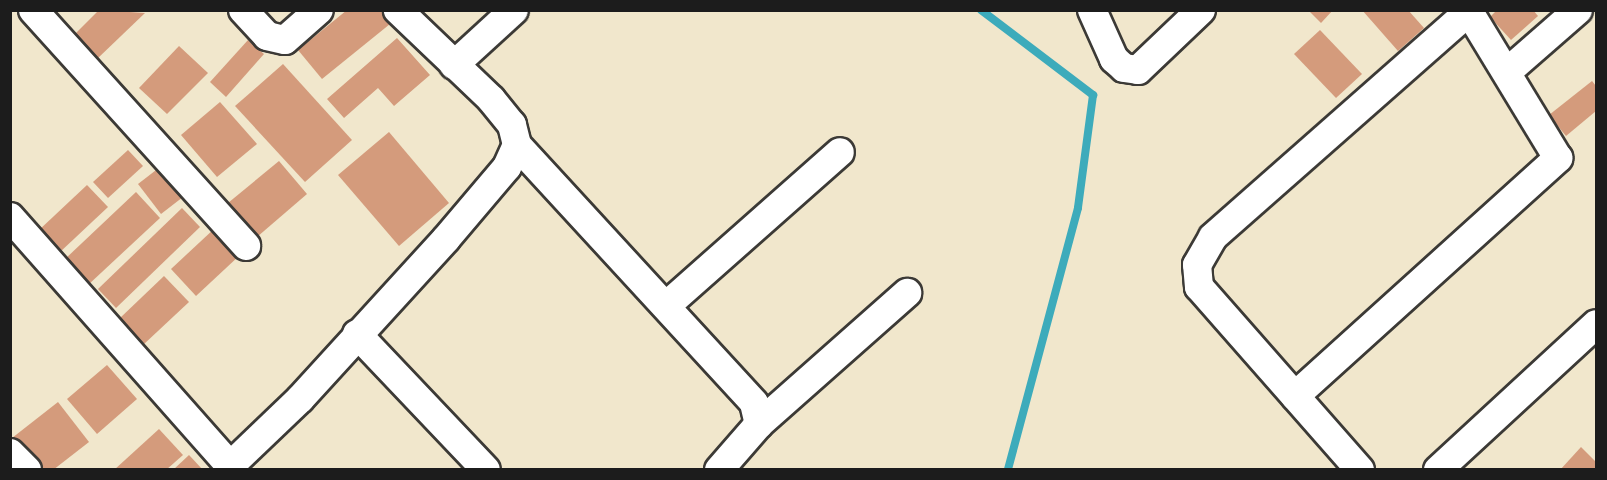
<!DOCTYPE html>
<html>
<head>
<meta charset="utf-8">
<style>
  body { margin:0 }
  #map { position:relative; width:1607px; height:480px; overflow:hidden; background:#f1e7cc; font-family:"Comic Neue",sans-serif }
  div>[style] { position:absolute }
  .stream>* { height:8px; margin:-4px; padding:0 4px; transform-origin:4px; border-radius:4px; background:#3dabbb }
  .building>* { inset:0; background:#d49b7c }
  .roads { filter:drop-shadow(2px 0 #3c3a36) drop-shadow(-2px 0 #3c3a36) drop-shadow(0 2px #3c3a36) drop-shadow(0 -2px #3c3a36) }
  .minor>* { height:28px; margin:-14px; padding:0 14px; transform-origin:14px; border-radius:14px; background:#fff }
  span { translate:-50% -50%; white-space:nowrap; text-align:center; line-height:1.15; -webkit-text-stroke:6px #fbf7ec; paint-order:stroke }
  .frame { position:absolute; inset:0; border:12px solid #1c1c1c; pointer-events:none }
</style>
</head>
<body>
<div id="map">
  <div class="stream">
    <i style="left:981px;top:10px;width:141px;rotate:37.2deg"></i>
    <i style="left:1093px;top:95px;width:114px;rotate:97.6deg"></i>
    <i style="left:1078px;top:208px;width:271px;rotate:105deg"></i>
  </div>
  <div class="building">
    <i style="clip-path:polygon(99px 10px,145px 13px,97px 59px,74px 35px)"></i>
    <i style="clip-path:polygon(347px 10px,380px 10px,390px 24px,322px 79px,298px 50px)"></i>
    <i style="clip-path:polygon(1308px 10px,1333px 10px,1321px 23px)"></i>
    <i style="clip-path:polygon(1362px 10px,1408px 10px,1424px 28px,1398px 51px)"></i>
    <i style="clip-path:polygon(1497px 10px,1533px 10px,1538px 16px,1511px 40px,1490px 17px)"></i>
    <i style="clip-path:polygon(1320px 30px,1362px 74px,1336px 98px,1294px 54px)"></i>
    <i style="clip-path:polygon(397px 38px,430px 75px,394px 106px,378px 88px,344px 118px,327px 99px)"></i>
    <i style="clip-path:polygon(248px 40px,264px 54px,226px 97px,210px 82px)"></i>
    <i style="clip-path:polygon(179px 46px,208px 73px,167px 114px,139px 88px)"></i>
    <i style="clip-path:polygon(283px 64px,352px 140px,305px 182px,235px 106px)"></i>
    <i style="clip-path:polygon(1592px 81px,1596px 86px,1596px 111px,1566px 136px,1549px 115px)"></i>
    <i style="clip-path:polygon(220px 102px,257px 144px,217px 177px,181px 135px)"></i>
    <i style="clip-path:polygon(389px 132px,449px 203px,399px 246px,338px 175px)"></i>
    <i style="clip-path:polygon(128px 150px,143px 166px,108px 198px,93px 182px)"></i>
    <i style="clip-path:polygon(279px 161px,307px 194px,257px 237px,228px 203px)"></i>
    <i style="clip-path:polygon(160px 167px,183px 197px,161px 214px,138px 184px)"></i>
    <i style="clip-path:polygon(87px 185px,108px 207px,59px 253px,38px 231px)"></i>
    <i style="clip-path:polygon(136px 192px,160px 218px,88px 285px,64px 260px)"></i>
    <i style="clip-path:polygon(182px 208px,200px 227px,116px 308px,98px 289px)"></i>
    <i style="clip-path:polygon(215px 228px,240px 255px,196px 296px,171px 269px)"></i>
    <i style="clip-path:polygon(164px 276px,189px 302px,143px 345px,119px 319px)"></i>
    <i style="clip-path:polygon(107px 365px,137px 399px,97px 434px,67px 399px)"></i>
    <i style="clip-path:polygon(58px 402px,89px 442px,53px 470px,37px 470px,12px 438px)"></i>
    <i style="clip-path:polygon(159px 429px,183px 455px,166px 470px,114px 470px)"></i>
    <i style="clip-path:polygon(1581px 447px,1596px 462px,1596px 470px,1560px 470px)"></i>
    <i style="clip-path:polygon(189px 455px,203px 470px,173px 470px)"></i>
  </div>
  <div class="roads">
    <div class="minor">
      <i style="left:33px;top:10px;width:318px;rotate:47.9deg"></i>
      <i style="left:243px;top:10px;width:35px;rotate:47deg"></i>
      <i style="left:267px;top:36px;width:18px;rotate:13deg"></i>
      <i style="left:285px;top:40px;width:45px;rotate:-41.4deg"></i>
      <i style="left:1092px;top:10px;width:54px;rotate:65.8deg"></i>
      <i style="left:1114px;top:59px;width:13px;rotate:42deg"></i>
      <i style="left:1124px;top:68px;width:14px;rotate:8deg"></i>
      <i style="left:1138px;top:70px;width:87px;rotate:-43.6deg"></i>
      <i style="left:454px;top:65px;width:81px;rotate:-42.5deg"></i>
      <i style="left:1507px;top:72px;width:94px;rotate:-41.1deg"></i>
      <i style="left:517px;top:145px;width:350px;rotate:47.4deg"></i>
      <i style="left:754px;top:403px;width:22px;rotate:77deg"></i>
      <i style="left:759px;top:424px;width:61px;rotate:131deg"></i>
      <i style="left:10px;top:217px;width:338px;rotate:48.5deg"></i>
      <i style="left:666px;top:306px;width:232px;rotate:-41.5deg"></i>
      <i style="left:357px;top:334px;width:187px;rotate:46.5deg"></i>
      <i style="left:1295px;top:396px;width:355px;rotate:-42.1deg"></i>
      <i style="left:1558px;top:158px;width:173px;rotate:-121.3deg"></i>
      <i style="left:759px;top:424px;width:198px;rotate:-41.5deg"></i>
      <i style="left:10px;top:453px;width:24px;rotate:45deg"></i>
      <i style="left:230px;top:466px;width:97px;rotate:-43.7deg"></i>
      <i style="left:300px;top:399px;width:217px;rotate:-47.6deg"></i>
      <i style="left:446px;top:239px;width:94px;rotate:-49.7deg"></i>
      <i style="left:507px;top:167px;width:24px;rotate:-66deg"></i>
      <i style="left:517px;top:145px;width:21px;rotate:-104deg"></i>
      <i style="left:512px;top:125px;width:33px;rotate:-129deg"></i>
      <i style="left:491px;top:99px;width:129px;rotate:-136.3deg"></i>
      <i style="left:1360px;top:470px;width:244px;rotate:-131.3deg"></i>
      <i style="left:1199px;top:287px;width:22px;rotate:-95deg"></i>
      <i style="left:1197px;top:265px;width:32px;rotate:-60deg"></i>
      <i style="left:1213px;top:237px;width:340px;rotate:-41.4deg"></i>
      <i style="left:1438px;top:470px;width:215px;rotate:-42.7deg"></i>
    </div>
  </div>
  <div class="frame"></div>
</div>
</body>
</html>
